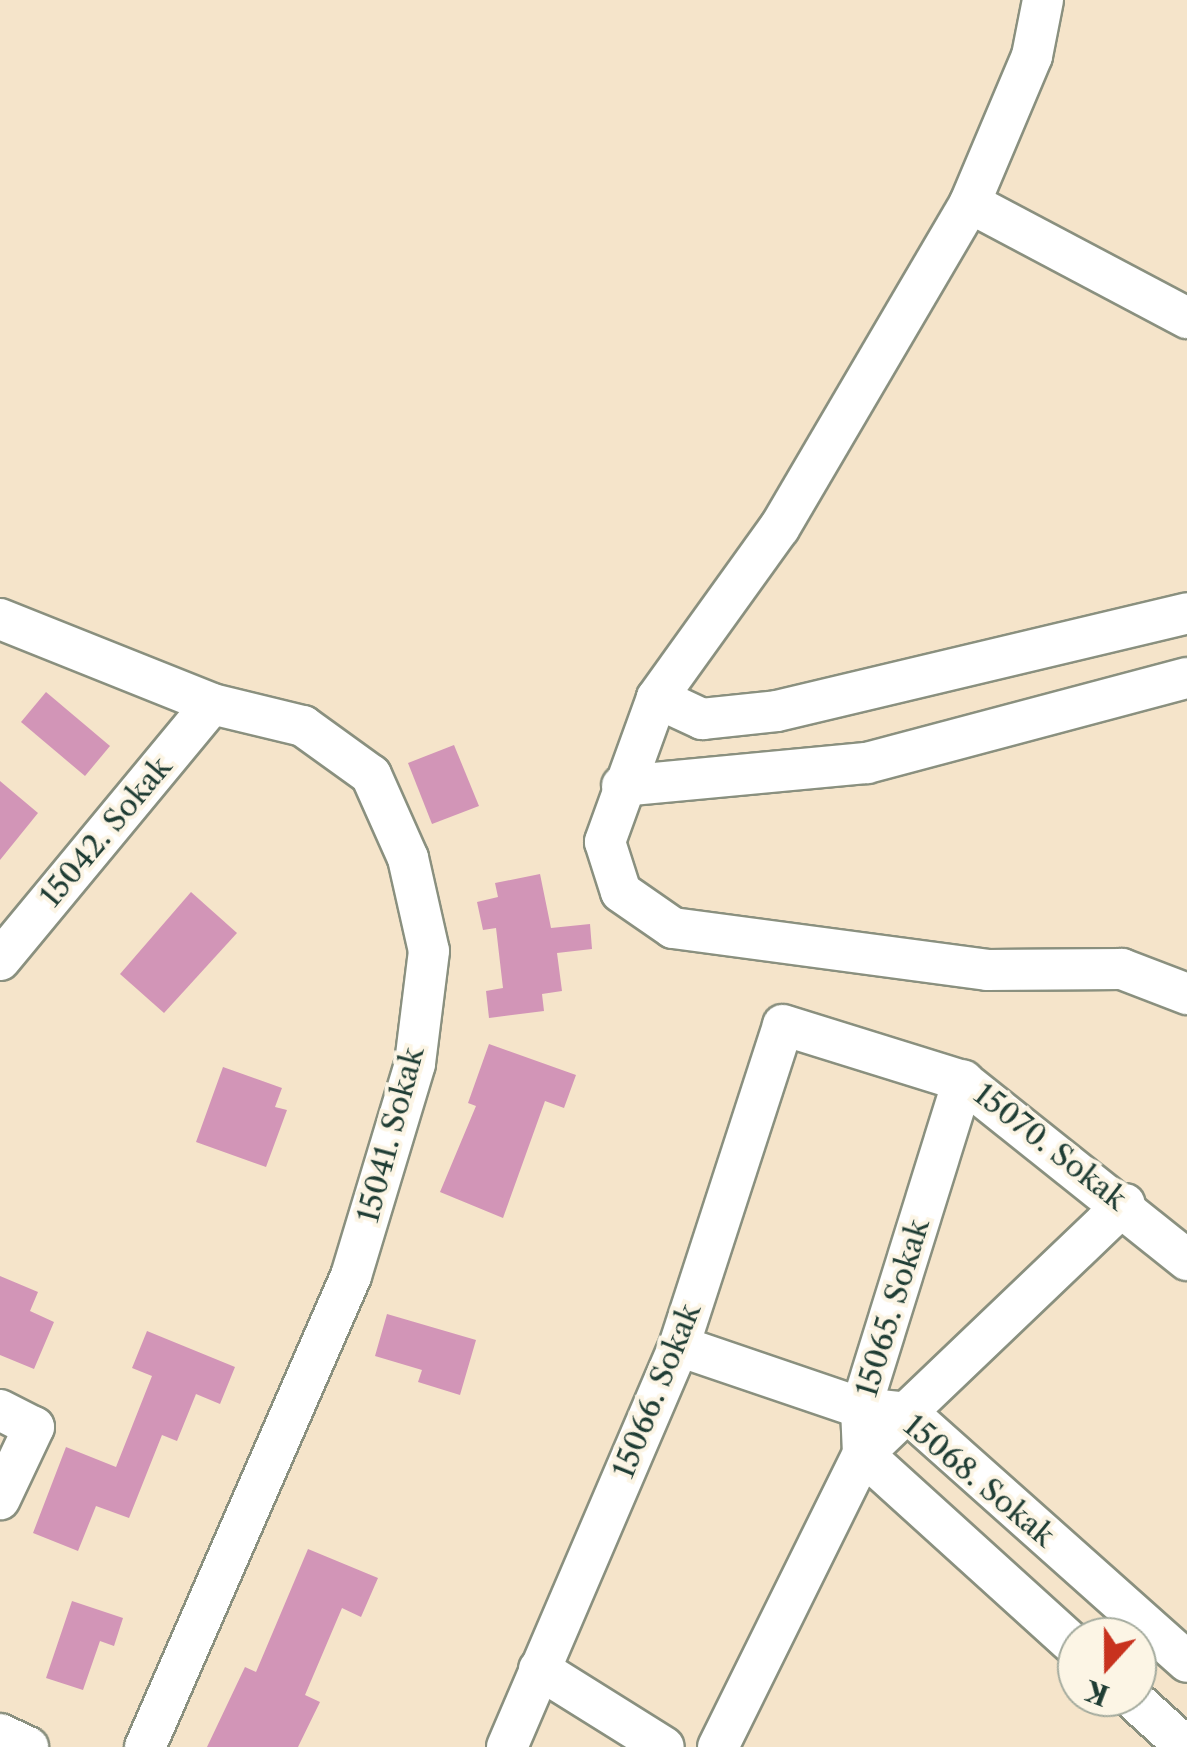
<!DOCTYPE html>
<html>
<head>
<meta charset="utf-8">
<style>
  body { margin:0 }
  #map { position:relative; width:1187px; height:1747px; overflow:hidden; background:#f5e4ca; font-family:"Libre Caslon Text",serif }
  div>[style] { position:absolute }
  .building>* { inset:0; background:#d295b7 }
  .roads { filter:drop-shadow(2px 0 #8a907f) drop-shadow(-2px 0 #8a907f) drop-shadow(0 2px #8a907f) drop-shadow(0 -2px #8a907f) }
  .minor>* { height:40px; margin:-20px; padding:0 20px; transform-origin:20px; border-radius:20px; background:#fff }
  span { translate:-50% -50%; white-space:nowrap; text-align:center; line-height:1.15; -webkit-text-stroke:8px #fcf5e5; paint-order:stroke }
  .street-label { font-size:30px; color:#1f3d34 }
  .north { position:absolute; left:1057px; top:1617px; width:100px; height:100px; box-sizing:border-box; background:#fcf5e5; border:2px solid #a4ab9e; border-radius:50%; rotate:201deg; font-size:28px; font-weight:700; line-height:40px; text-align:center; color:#1f3d34 }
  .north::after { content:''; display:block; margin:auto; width:35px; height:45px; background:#c8321e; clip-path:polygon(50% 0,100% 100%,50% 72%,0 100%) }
</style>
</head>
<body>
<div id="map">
  <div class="building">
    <i style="clip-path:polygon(46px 692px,110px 746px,85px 776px,21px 722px)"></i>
    <i style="clip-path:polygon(454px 745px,479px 806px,432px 824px,408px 763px)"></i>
    <i style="clip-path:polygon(0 781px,38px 813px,0 860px)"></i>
    <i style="clip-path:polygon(540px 874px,551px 928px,590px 924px,592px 949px,557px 953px,562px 991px,542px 994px,544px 1011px,489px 1018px,486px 991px,503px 988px,496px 928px,483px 930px,477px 902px,498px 897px,495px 883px)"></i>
    <i style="clip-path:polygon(191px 892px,237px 933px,164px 1013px,120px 974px)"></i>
    <i style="clip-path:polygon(489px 1044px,576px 1075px,564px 1108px,545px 1101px,503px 1218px,440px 1192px,476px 1106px,468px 1103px)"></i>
    <i style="clip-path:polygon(223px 1067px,282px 1088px,275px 1107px,287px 1110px,266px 1167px,196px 1142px)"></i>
    <i style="clip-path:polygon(0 1276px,38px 1292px,30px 1311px,54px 1322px,34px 1369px,0 1355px)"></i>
    <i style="clip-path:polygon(387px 1314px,476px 1340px,460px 1395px,418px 1382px,422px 1370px,375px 1356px)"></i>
    <i style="clip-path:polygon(147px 1331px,235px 1367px,220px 1404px,196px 1394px,177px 1441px,162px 1435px,129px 1518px,96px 1506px,78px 1551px,33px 1533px,66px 1447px,116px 1467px,152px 1376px,132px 1368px)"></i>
    <i style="clip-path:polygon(308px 1549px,378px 1578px,361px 1617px,342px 1608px,305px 1695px,320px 1702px,298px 1747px,207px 1747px,245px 1667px,256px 1672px)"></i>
    <i style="clip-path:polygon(72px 1601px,123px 1618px,114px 1646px,100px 1641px,83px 1690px,46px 1678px)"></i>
  </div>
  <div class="roads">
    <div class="minor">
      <i style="left:1043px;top:0;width:57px;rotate:101.1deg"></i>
      <i style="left:1032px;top:56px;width:160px;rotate:112.9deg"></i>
      <i style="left:970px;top:203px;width:377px;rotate:120.4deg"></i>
      <i style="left:779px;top:528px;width:209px;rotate:125.7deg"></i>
      <i style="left:657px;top:698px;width:153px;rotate:109.9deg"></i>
      <i style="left:605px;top:842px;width:52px;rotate:72.3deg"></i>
      <i style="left:621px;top:892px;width:63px;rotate:34.7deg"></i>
      <i style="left:673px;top:928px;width:317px;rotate:7.6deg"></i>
      <i style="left:987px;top:970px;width:135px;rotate:-0.4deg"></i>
      <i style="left:1122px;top:969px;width:70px;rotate:21deg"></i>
      <i style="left:970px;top:203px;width:246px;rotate:27.9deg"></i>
      <i style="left:0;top:619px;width:228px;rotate:21.8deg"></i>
      <i style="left:212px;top:704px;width:94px;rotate:13.6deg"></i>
      <i style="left:303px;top:726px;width:84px;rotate:35.8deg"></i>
      <i style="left:371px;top:775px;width:91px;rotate:66deg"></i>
      <i style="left:408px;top:858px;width:95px;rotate:77.3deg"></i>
      <i style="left:429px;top:951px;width:114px;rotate:97.1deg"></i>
      <i style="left:415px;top:1064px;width:221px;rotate:106.8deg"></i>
      <i style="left:351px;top:1276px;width:514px;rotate:113.62deg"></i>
      <i style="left:657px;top:698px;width:50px;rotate:25deg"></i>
      <i style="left:702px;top:719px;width:75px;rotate:-6.1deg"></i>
      <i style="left:777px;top:711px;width:422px;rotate:-13.4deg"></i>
      <i style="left:622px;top:786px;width:246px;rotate:-5.4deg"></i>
      <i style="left:867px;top:763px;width:331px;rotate:-14.9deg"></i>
      <i style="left:0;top:960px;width:332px;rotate:-50.4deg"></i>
      <i style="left:679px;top:1346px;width:192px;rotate:18.8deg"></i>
      <i style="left:861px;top:1408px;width:47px;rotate:6.1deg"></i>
      <i style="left:908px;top:1413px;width:374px;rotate:41.7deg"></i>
      <i style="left:0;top:1410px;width:38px;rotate:27deg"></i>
      <i style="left:34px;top:1427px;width:80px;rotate:115.3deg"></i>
      <i style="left:1077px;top:1648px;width:289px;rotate:-137.8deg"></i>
      <i style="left:863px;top:1454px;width:362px;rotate:-43.7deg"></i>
      <i style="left:539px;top:1669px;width:147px;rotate:32deg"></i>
      <i style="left:1131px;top:1697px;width:74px;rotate:42.3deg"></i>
      <i style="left:0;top:1734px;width:31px;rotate:25deg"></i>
      <i style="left:507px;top:1747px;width:436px;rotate:-66.8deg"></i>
      <i style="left:679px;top:1346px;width:337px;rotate:-72deg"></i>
      <i style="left:783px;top:1025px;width:189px;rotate:17.3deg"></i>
      <i style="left:963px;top:1081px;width:287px;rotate:38.6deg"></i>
      <i style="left:718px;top:1747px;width:327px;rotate:-63.7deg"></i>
      <i style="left:863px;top:1454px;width:46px;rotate:-92.5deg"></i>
      <i style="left:861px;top:1408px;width:343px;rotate:-72.7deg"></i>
    </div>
  </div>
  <div class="street-label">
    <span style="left:106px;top:832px;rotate:-50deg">15042. Sokak</span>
    <span style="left:391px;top:1135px;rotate:-75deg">15041. Sokak</span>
    <span style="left:1050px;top:1147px;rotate:38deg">15070. Sokak</span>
    <span style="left:893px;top:1308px;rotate:-73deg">15065. Sokak</span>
    <span style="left:657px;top:1391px;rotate:-68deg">15066. Sokak</span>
    <span style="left:979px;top:1481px;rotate:40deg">15068. Sokak</span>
  </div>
  <div class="north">K</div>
</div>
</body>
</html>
